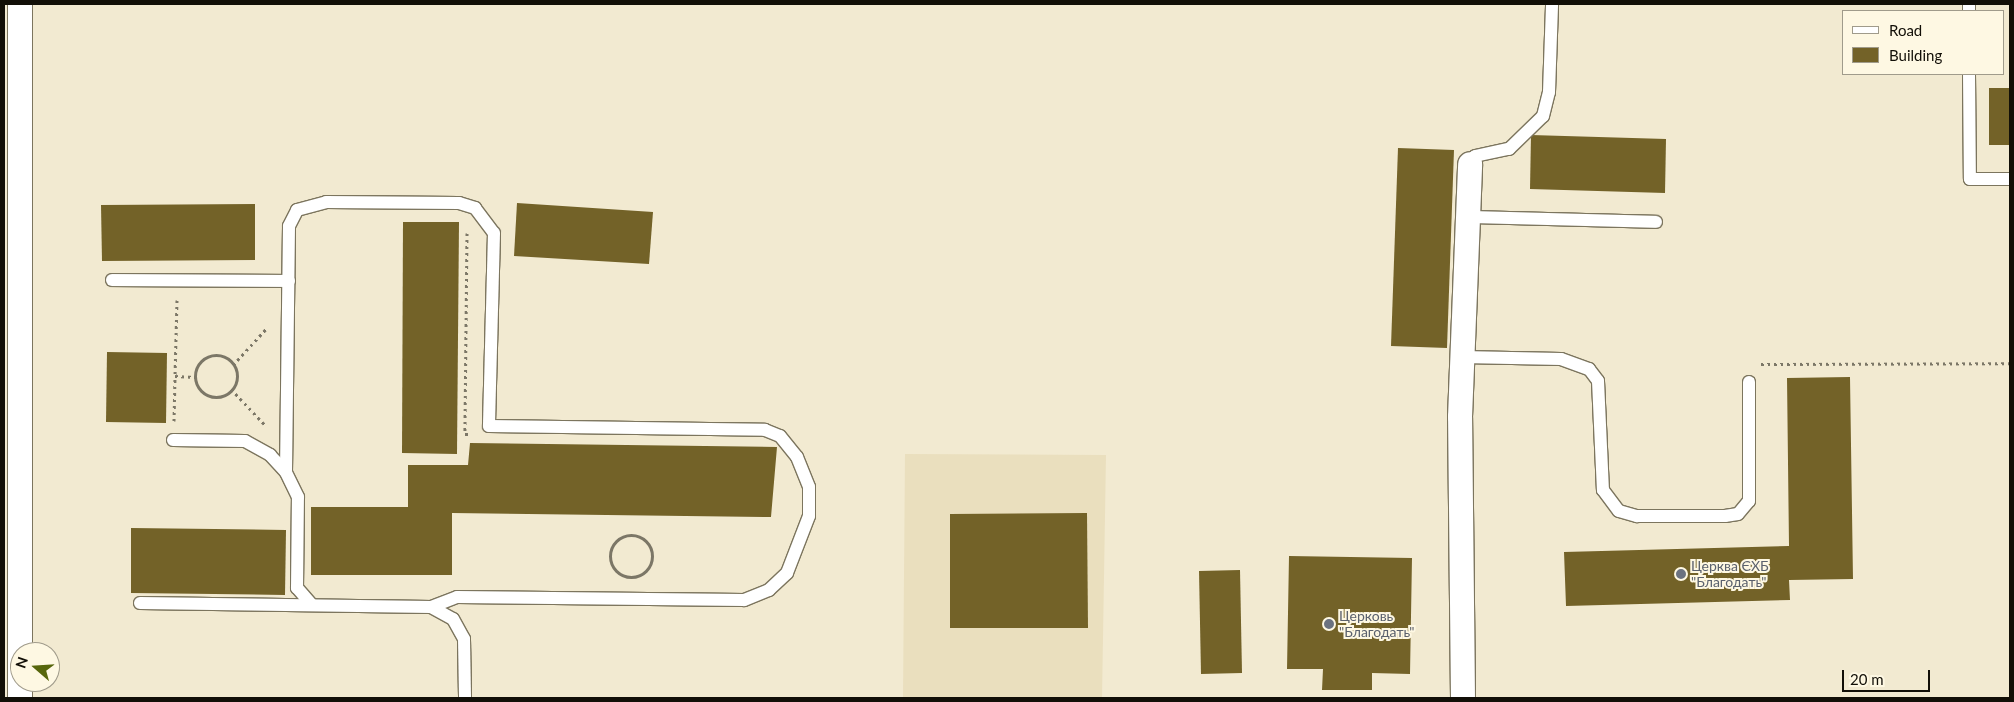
<!DOCTYPE html>
<html>
<head>
<meta charset="utf-8">
<style>
  body { margin:0 }
  #map { position:relative; width:2014px; height:702px; overflow:hidden; background:#f2ead1; font-family:Lato,sans-serif }
  div>[style] { position:absolute }
  .built>* { inset:0; background:#eadfbe }
  .building>* { inset:0; background:#736228 }
  .path>* { height:3px; margin-top:-1.5px; transform-origin:0; background:repeating-linear-gradient(90deg,#7c7767 0 2.5px,transparent 0 6.5px) }
  .path>.ring { margin:-1.5px; padding:0; box-sizing:content-box; background:none; border:3px solid #7c7767; border-radius:50% }
  .roads { filter:drop-shadow(1px 0 #7c755e) drop-shadow(-1px 0 #7c755e) drop-shadow(0 1px #7c755e) drop-shadow(0 -1px #7c755e) }
  .lane>* { height:12px; margin:-6px; padding:0 6px; transform-origin:6px; border-radius:6px; background:#fff }
  .street>* { height:24px; margin:-12px; padding:0 12px; transform-origin:12px; border-radius:12px; background:#fff }
  .dots>* { width:14px; height:14px; translate:-50% -50%; box-sizing:border-box; border:2px solid #fef8e3; border-radius:50% }
  span { translate:-50% -50%; white-space:nowrap; text-align:center; line-height:1.15; -webkit-text-stroke:4px #fef8e3; paint-order:stroke }
  .worship-label { font-size:14px; color:#5b616d }
  .left { translate:0 -50%; text-align:left }
  .frame { position:absolute; inset:0; border:5px solid #120f07; pointer-events:none }
  .legend { position:absolute; left:1842px; top:10px; width:162px; height:65px; box-sizing:border-box; background:#fef8e3; border:1px solid #a09b8b; margin:0; padding:6px 9px; list-style:none; font-size:15px; color:#120f07 }
  .legend li { display:flex; align-items:center; gap:10px; height:25px }
  .legend b { width:25px; border:1px solid #a09b8b }
  .north { position:absolute; left:10px; top:642px; width:50px; height:50px; box-sizing:border-box; background:#fef8e3; border:1px solid #a09b8b; border-radius:50%; rotate:289deg; font-size:14px; font-weight:700; line-height:20px; text-align:center; color:#120f07 }
  .north::after { content:''; display:block; margin:auto; width:18px; height:22px; background:#57660c; clip-path:polygon(50% 0,100% 100%,50% 72%,0 100%) }
  .scale { position:absolute; left:1842px; top:670px; width:88px; height:22px; box-sizing:border-box; border:2px solid #120f07; border-top:0; padding-left:6px; font-size:15px; line-height:18px; white-space:nowrap; color:#120f07; -webkit-text-stroke:4px #fef8e3; paint-order:stroke }
</style>
</head>
<body>
<div id="map">
  <div class="built">
    <i style="clip-path:polygon(905px 454px,1106px 455px,1102px 698px,903px 698px)"></i>
  </div>
  <div class="building">
    <i style="clip-path:polygon(1989px 88px,2010px 88px,2010px 145px,1989px 145px)"></i>
    <i style="clip-path:polygon(1531px 135px,1666px 139px,1665px 193px,1530px 189px)"></i>
    <i style="clip-path:polygon(1398px 148px,1454px 150px,1447px 348px,1391px 346px)"></i>
    <i style="clip-path:polygon(517px 203px,653px 212px,649px 264px,514px 256px)"></i>
    <i style="clip-path:polygon(255px 204px,255px 260px,102px 261px,101px 205px)"></i>
    <i style="clip-path:polygon(403px 222px,459px 222px,457px 454px,402px 453px)"></i>
    <i style="clip-path:polygon(107px 352px,167px 353px,166px 423px,106px 422px)"></i>
    <i style="clip-path:polygon(1850px 377px,1853px 579px,1789px 580px,1790px 600px,1566px 606px,1564px 552px,1789px 546px,1787px 378px)"></i>
    <i style="clip-path:polygon(470px 443px,777px 447px,771px 517px,452px 513px,452px 575px,311px 575px,311px 507px,408px 507px,408px 465px,468px 465px)"></i>
    <i style="clip-path:polygon(1087px 513px,1088px 628px,950px 628px,950px 514px)"></i>
    <i style="clip-path:polygon(131px 528px,286px 530px,285px 595px,131px 593px)"></i>
    <i style="clip-path:polygon(1289px 556px,1412px 558px,1410px 674px,1372px 673px,1372px 690px,1322px 690px,1323px 669px,1287px 669px)"></i>
    <i style="clip-path:polygon(1240px 570px,1242px 673px,1201px 674px,1199px 571px)"></i>
  </div>
  <div class="path">
    <i style="left:467px;top:233px;width:201px;rotate:90.6deg"></i>
    <i style="left:465px;top:434px;width:5px"></i>
    <i style="left:177px;top:300px;width:76px;rotate:91.5deg"></i>
    <i style="left:175px;top:376px;width:20px;rotate:3deg"></i>
    <i class="ring" style="left:195px;top:355px;width:39px;height:39px"></i>
    <i style="left:1761px;top:364px;width:249px;rotate:-0.2deg"></i>
    <i style="left:233px;top:365px;width:49px;rotate:-47.5deg"></i>
    <i style="left:231px;top:389px;width:50px;rotate:46.6deg"></i>
    <i style="left:174px;top:421px;width:45px;rotate:-88.7deg"></i>
    <i class="ring" style="left:610px;top:535px;width:39px;height:39px"></i>
  </div>
  <div class="roads">
    <div class="lane">
      <i style="left:1969px;top:4px;width:7px;rotate:90deg"></i>
      <i style="left:1969px;top:74px;width:105px;rotate:89.5deg"></i>
      <i style="left:1970px;top:179px;width:40px"></i>
      <i style="left:1470px;top:164px;width:9px;rotate:-58deg"></i>
      <i style="left:1475px;top:156px;width:35px;rotate:-12deg"></i>
      <i style="left:1509px;top:149px;width:47px;rotate:-44.1deg"></i>
      <i style="left:1543px;top:116px;width:25px;rotate:-76deg"></i>
      <i style="left:1549px;top:92px;width:88px;rotate:-88deg"></i>
      <i style="left:1468px;top:217px;width:188px;rotate:1.5deg"></i>
      <i style="left:112px;top:280px;width:177px;rotate:0.3deg"></i>
      <i style="left:1462px;top:357px;width:99px;rotate:1.2deg"></i>
      <i style="left:1561px;top:359px;width:30px;rotate:20deg"></i>
      <i style="left:1589px;top:369px;width:15px;rotate:53deg"></i>
      <i style="left:1598px;top:381px;width:109px;rotate:87.4deg"></i>
      <i style="left:1603px;top:490px;width:26px;rotate:53deg"></i>
      <i style="left:1619px;top:511px;width:19px;rotate:16deg"></i>
      <i style="left:1637px;top:516px;width:88px"></i>
      <i style="left:1725px;top:516px;width:13px;rotate:-9deg"></i>
      <i style="left:1738px;top:514px;width:17px;rotate:-50deg"></i>
      <i style="left:1749px;top:501px;width:119px;rotate:-90deg"></i>
      <i style="left:173px;top:440px;width:72px;rotate:0.8deg"></i>
      <i style="left:245px;top:441px;width:29px;rotate:29deg"></i>
      <i style="left:270px;top:455px;width:23px;rotate:47deg"></i>
      <i style="left:140px;top:603px;width:291px;rotate:0.8deg"></i>
      <i style="left:431px;top:607px;width:25px;rotate:29deg"></i>
      <i style="left:453px;top:619px;width:23px;rotate:61deg"></i>
      <i style="left:464px;top:639px;width:59px;rotate:89deg"></i>
      <i style="left:312px;top:605px;width:23px;rotate:-131deg"></i>
      <i style="left:297px;top:588px;width:91px;rotate:-89.4deg"></i>
      <i style="left:298px;top:497px;width:28px;rotate:-116deg"></i>
      <i style="left:286px;top:472px;width:246px;rotate:-89.3deg"></i>
      <i style="left:289px;top:226px;width:18px;rotate:-63deg"></i>
      <i style="left:297px;top:210px;width:30px;rotate:-15deg"></i>
      <i style="left:326px;top:202px;width:133px;rotate:0.4deg"></i>
      <i style="left:459px;top:203px;width:17px;rotate:17deg"></i>
      <i style="left:475px;top:208px;width:31px;rotate:53deg"></i>
      <i style="left:494px;top:233px;width:193px;rotate:91.5deg"></i>
      <i style="left:489px;top:426px;width:276px;rotate:0.8deg"></i>
      <i style="left:765px;top:430px;width:16px;rotate:22deg"></i>
      <i style="left:780px;top:436px;width:27px;rotate:51deg"></i>
      <i style="left:797px;top:457px;width:32px;rotate:68deg"></i>
      <i style="left:809px;top:487px;width:29px;rotate:90deg"></i>
      <i style="left:809px;top:516px;width:61px;rotate:111.1deg"></i>
      <i style="left:787px;top:573px;width:25px;rotate:137deg"></i>
      <i style="left:769px;top:590px;width:27px;rotate:158deg"></i>
      <i style="left:744px;top:600px;width:287px;rotate:-179.4deg"></i>
      <i style="left:457px;top:597px;width:28px;rotate:159deg"></i>
    </div>
    <div class="street">
      <i style="left:20px;top:698px;width:694px;rotate:-90deg"></i>
      <i style="left:1463px;top:698px;width:281px;rotate:-90.6deg"></i>
      <i style="left:1460px;top:417px;width:253px;rotate:-87.7deg"></i>
    </div>
  </div>
  <div class="dots">
    <i style="left:1681px;top:574px;background:#6b7280"></i>
    <i style="left:1329px;top:624px;background:#6b7280"></i>
  </div>
  <div class="worship-label">
    <span class="left" style="left:1691px;top:574px">Церква ЄХБ<br>"Благодать"</span>
    <span class="left" style="left:1339px;top:624px">Церковь<br>"Благодать"</span>
  </div>
  <div class="frame"></div>
  <ul class="legend">
  <li><b style="height:6px;background:#fff"></b>Road</li>
  <li><b style="height:14px;background:#736228"></b>Building</li>
  </ul>
  <div class="north">N</div>
  <div class="scale">20 m</div>
</div>
</body>
</html>
